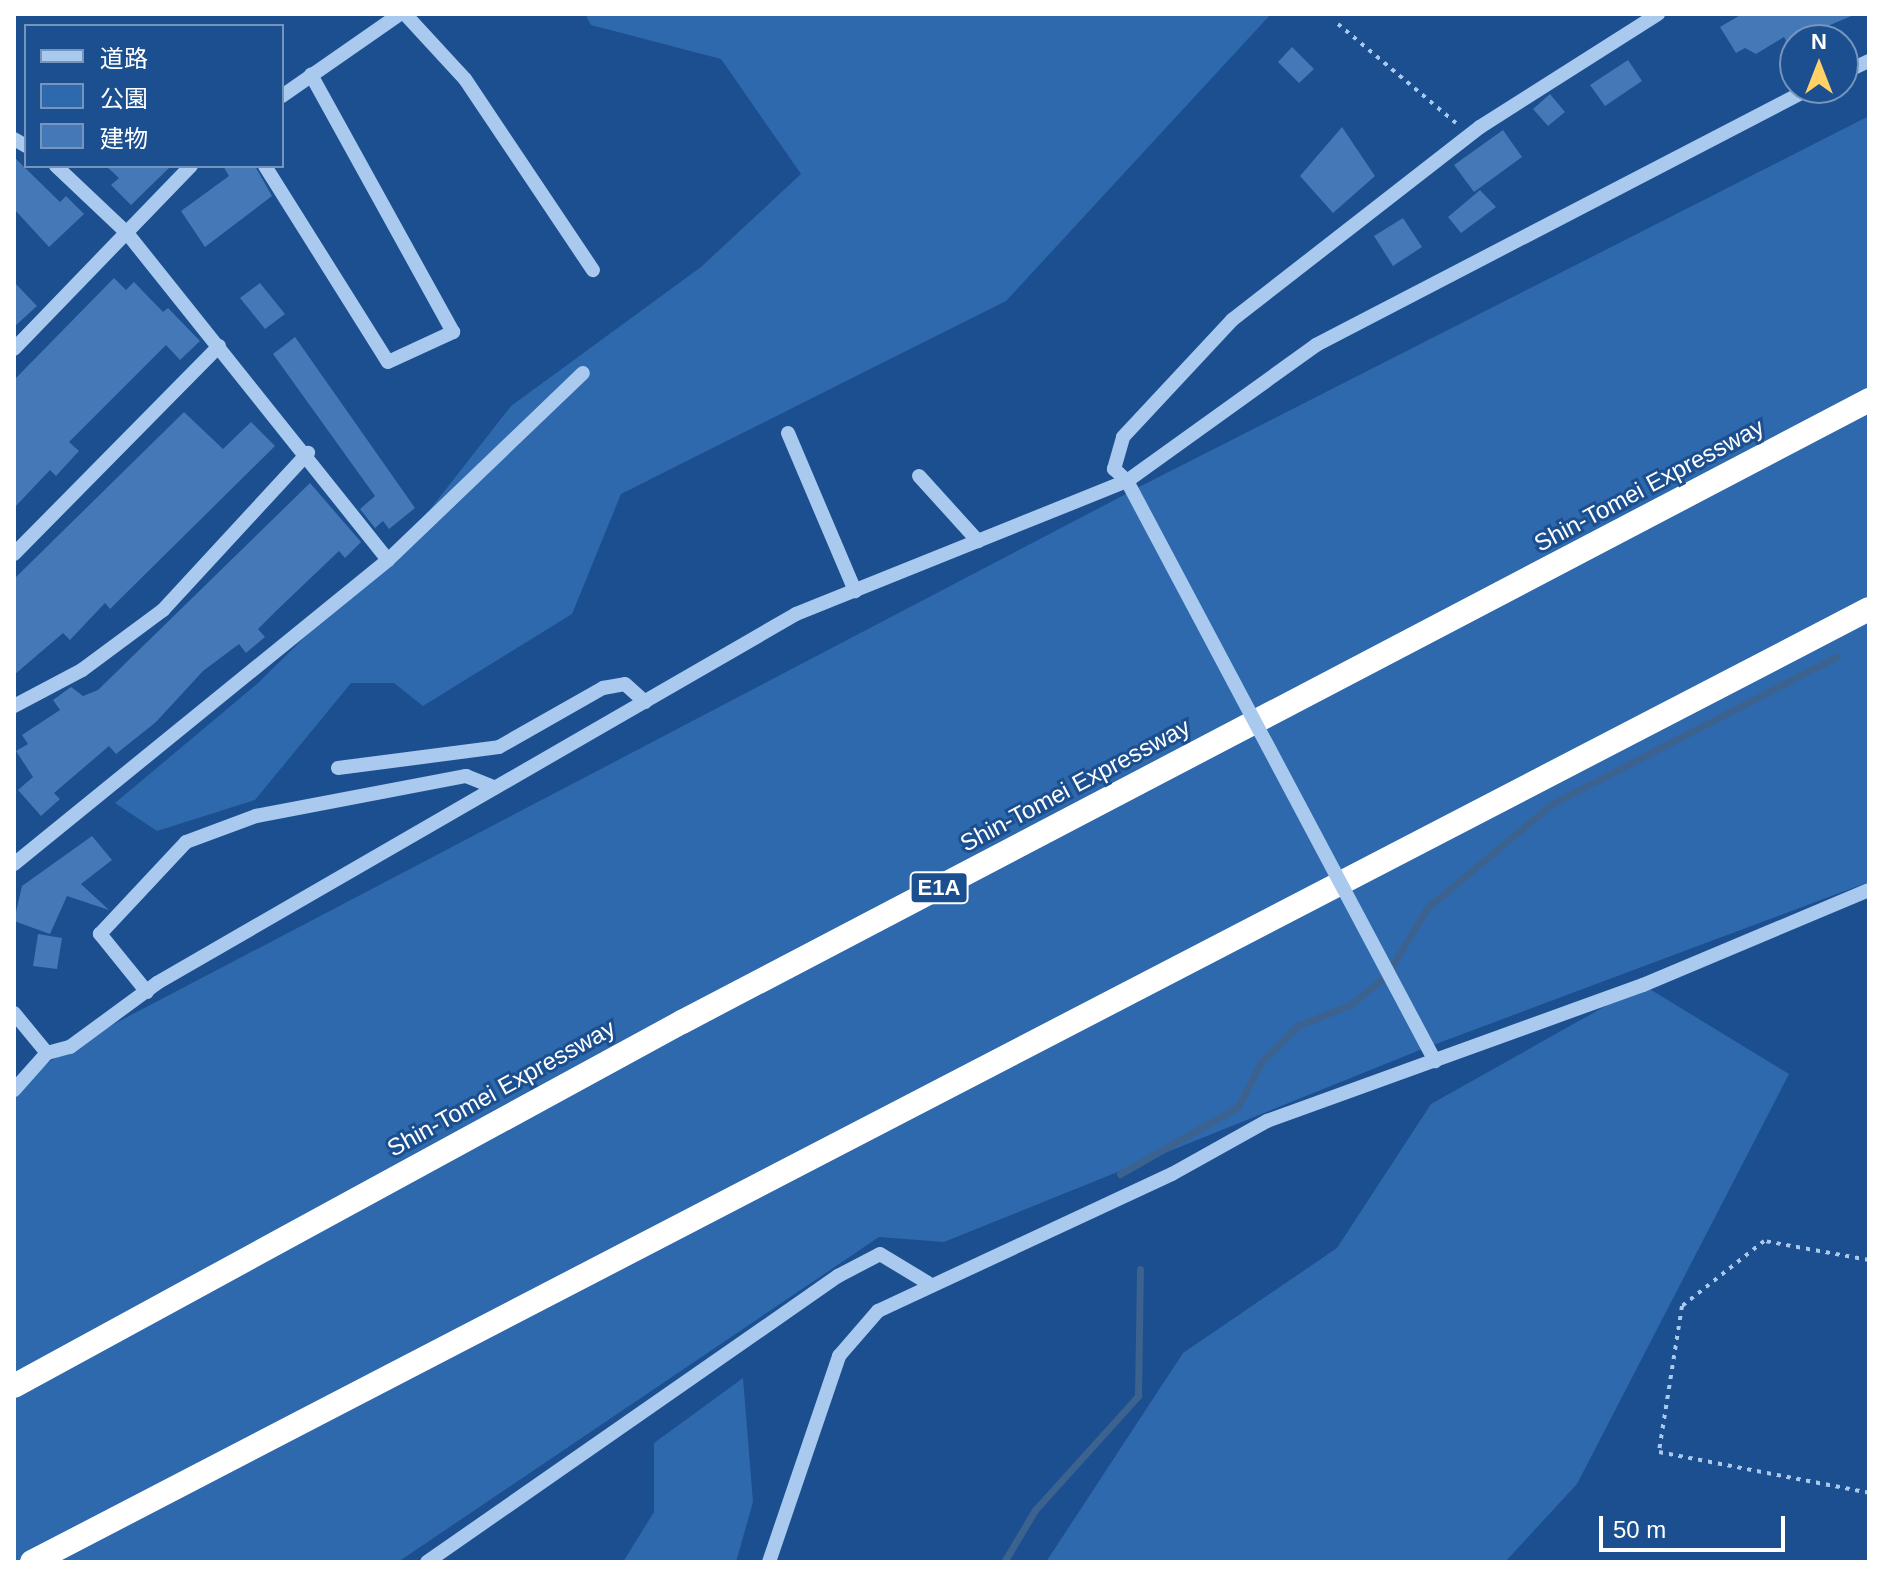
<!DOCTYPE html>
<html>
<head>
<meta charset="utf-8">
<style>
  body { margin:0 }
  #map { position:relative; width:1883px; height:1576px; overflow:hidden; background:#1b4f8f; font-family:Arial,"Noto Sans JP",sans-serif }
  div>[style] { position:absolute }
  .green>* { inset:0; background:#2e69ad }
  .stream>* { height:7px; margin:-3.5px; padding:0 3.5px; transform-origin:3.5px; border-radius:3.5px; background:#3c6290 }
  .building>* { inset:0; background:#4478b7 }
  .path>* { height:4px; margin-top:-2px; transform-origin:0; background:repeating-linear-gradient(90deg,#a9c9ee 0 4px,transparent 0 10px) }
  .minor>* { height:14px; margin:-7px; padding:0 7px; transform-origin:7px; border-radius:7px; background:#a9c9ee }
  .highway>* { height:24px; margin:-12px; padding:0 12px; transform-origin:12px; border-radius:12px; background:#fff }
  .minor-bridge>* { height:14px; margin:-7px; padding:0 7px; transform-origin:7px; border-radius:7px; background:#a9c9ee }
  span { translate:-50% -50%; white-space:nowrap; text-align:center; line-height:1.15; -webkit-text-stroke:6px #1b4f8f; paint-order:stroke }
  .shield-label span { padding:2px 6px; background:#1b4f8f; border:2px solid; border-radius:6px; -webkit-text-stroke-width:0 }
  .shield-label { font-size:22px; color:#fff; font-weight:700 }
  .street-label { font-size:24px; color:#fff }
  .frame { position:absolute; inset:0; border:16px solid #fff; pointer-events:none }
  .legend { position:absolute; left:24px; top:24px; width:260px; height:144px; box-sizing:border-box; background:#1b4f8f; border:2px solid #7695bc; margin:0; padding:10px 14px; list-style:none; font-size:24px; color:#fff }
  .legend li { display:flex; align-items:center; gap:16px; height:40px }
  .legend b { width:40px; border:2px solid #7695bc }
  .north { position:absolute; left:1779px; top:24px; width:80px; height:80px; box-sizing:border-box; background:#1b4f8f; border:2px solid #7695bc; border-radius:50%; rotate:0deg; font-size:22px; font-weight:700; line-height:32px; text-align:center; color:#fff }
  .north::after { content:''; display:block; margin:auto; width:28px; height:36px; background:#ffd166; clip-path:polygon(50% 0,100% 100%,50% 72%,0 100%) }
  .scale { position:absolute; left:1599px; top:1516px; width:186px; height:36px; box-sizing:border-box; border:4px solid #fff; border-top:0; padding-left:10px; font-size:24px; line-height:28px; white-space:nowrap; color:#fff; -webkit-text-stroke:6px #1b4f8f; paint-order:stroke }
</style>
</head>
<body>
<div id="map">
  <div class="green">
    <i style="clip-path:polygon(585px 14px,1271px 14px,1006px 301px,621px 494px,572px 614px,423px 706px,394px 683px,351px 683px,255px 800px,157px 831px,115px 803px,257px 684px,414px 530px,511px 406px,701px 267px,801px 174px,721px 59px,591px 25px)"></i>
    <i style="clip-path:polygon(1869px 116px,1869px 882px,1420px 1050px,944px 1242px,879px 1237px,398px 1562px,14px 1562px,14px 1087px,70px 1047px,1145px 484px)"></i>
    <i style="clip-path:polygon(1643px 985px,1789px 1074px,1577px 1484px,1505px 1562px,1046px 1562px,1183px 1353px,1337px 1248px,1431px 1104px)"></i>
    <i style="clip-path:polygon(743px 1378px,753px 1502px,736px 1562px,623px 1562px,654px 1512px,654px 1443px)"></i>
  </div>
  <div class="stream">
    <i style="left:1120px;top:1174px;width:136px;rotate:-29.6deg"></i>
    <i style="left:1238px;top:1107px;width:51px;rotate:-62.9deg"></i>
    <i style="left:1261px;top:1062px;width:51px;rotate:-45deg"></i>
    <i style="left:1297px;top:1026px;width:57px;rotate:-21.6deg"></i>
    <i style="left:1350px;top:1005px;width:46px;rotate:-38.9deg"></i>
    <i style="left:1386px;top:976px;width:79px;rotate:-58.9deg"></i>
    <i style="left:1427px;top:908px;width:163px;rotate:-39.8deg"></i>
    <i style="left:1552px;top:804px;width:321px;rotate:-27.4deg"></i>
    <i style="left:1004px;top:1562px;width:61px;rotate:-59.2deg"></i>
    <i style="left:1035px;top:1510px;width:154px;rotate:-47.9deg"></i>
    <i style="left:1138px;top:1396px;width:127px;rotate:-89.1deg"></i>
  </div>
  <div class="building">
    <i style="clip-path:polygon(1742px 14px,1856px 14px,1795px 40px,1790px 49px,1784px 37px,1756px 54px,1745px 48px,1736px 53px,1720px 27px)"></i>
    <i style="clip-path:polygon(1292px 47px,1314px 69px,1299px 83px,1278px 62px)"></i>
    <i style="clip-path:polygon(1628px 60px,1642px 81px,1605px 106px,1590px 85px)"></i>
    <i style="clip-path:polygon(1550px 94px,1565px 112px,1548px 126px,1533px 109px)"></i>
    <i style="clip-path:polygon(1342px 127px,1375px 176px,1333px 213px,1300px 176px)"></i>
    <i style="clip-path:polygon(1503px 130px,1522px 157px,1474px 192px,1454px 165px)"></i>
    <i style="clip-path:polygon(14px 157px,60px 202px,66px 196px,84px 214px,49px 247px,14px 209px)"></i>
    <i style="clip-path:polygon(106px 166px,171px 166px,131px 205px,111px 185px,119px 178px)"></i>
    <i style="clip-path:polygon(223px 166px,255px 166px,272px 196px,205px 247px,181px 211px,229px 176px)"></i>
    <i style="clip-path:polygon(1480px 190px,1496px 207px,1461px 233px,1448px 217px)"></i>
    <i style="clip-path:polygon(1403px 218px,1422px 247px,1393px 266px,1374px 236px)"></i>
    <i style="clip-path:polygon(114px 278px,126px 290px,134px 282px,163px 312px,168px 308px,200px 341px,180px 360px,166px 345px,69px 442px,79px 451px,56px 476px,50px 470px,14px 508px,14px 380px)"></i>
    <i style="clip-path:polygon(14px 282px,37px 306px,14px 327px)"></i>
    <i style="clip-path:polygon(260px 283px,285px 314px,265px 329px,240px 298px)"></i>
    <i style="clip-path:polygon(295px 337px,415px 508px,389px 529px,383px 521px,375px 528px,360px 509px,375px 496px,273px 354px)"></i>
    <i style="clip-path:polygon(184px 412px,223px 449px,251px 422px,275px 446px,110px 609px,105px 603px,70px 640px,63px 633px,14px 675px,14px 579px)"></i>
    <i style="clip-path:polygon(310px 483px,361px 542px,345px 558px,339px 551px,275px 612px,258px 629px,265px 637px,246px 653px,239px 644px,203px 671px,156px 722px,116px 754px,109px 746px,54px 793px,60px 799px,41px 816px,18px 790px,33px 777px,16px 751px,28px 744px,22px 735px,60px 710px,53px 700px,71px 687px,83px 696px,98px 690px)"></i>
    <i style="clip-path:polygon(92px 836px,112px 860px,81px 884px,109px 910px,67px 896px,50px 934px,14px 921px,22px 886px)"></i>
    <i style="clip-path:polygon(38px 934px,62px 938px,57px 969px,33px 966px)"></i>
  </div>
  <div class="path">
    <i style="left:1338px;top:24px;width:154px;rotate:40deg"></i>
    <i style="left:1869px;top:1260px;width:107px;rotate:-169.7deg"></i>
    <i style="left:1764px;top:1241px;width:105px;rotate:141.6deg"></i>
    <i style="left:1682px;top:1306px;width:148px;rotate:99deg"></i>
    <i style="left:1659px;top:1452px;width:214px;rotate:11deg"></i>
  </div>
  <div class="minor">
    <i style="left:405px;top:14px;width:88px;rotate:47.3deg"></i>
    <i style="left:465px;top:79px;width:230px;rotate:56.2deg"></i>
    <i style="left:1843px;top:73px;width:29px;rotate:-25deg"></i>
    <i style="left:282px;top:96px;width:144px;rotate:-34.8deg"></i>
    <i style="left:14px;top:139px;width:14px;rotate:30deg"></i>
    <i style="left:265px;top:166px;width:231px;rotate:57.9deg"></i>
    <i style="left:388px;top:362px;width:72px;rotate:-24.8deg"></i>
    <i style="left:453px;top:332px;width:294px;rotate:-118.9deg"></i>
    <i style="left:14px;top:349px;width:255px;rotate:-46deg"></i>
    <i style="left:788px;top:433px;width:172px;rotate:67deg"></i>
    <i style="left:919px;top:476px;width:88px;rotate:47.8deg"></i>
    <i style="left:1127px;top:481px;width:18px;rotate:-137deg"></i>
    <i style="left:1114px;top:469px;width:33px;rotate:-74deg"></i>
    <i style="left:1123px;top:437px;width:160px;rotate:-47deg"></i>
    <i style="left:1232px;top:320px;width:314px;rotate:-37.9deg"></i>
    <i style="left:1480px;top:127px;width:211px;rotate:-32.4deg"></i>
    <i style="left:14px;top:554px;width:292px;rotate:-45.4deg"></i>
    <i style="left:388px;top:560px;width:270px;rotate:-43.8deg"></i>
    <i style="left:14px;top:706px;width:77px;rotate:-27.9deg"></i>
    <i style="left:82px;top:670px;width:101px;rotate:-36.5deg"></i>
    <i style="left:163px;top:610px;width:214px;rotate:-47.3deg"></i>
    <i style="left:338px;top:768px;width:162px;rotate:-7.4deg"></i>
    <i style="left:499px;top:747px;width:120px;rotate:-29.6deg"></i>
    <i style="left:603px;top:688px;width:22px;rotate:-10deg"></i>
    <i style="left:625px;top:684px;width:27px;rotate:42deg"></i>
    <i style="left:14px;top:864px;width:482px;rotate:-39.1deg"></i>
    <i style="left:388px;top:560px;width:417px;rotate:-128.6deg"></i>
    <i style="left:128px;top:234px;width:99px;rotate:-136.6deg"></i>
    <i style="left:147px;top:992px;width:75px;rotate:-129deg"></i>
    <i style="left:100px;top:934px;width:126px;rotate:-46.9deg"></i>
    <i style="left:186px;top:842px;width:75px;rotate:-20.4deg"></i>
    <i style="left:256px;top:816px;width:214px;rotate:-10.8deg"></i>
    <i style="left:466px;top:776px;width:31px;rotate:22deg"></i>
    <i style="left:14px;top:1013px;width:52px;rotate:50.5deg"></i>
    <i style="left:14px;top:1090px;width:50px;rotate:-48.3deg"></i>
    <i style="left:47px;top:1053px;width:24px;rotate:-15deg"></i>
    <i style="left:70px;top:1047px;width:108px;rotate:-36.3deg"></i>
    <i style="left:157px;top:983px;width:738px;rotate:-30deg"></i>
    <i style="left:796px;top:614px;width:357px;rotate:-21.9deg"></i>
    <i style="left:1127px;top:481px;width:233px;rotate:-35.7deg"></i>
    <i style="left:1316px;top:345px;width:558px;rotate:-27.44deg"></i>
    <i style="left:427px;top:1562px;width:501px;rotate:-34.83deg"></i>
    <i style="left:838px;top:1276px;width:47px;rotate:-27.6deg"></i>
    <i style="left:880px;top:1254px;width:56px;rotate:31.1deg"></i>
    <i style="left:769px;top:1562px;width:218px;rotate:-71.2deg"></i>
    <i style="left:839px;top:1356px;width:60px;rotate:-49.1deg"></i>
    <i style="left:878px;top:1311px;width:324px;rotate:-25deg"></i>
    <i style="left:1172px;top:1174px;width:109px;rotate:-29.2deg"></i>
    <i style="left:1267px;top:1121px;width:400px;rotate:-19.9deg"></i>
    <i style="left:1643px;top:985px;width:245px;rotate:-22.8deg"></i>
  </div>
  <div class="highway">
    <i style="left:14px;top:1386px;width:761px;rotate:-28.59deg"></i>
    <i style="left:682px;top:1022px;width:1340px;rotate:-27.65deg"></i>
    <i style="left:32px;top:1562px;width:2069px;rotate:-27.42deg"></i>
  </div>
  <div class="minor-bridge">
    <i style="left:1127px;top:481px;width:657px;rotate:62.03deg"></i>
  </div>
  <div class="shield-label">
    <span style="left:939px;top:888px">E1A</span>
  </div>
  <div class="street-label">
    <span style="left:1649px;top:485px;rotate:-28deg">Shin-Tomei Expressway</span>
    <span style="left:1075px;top:785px;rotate:-28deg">Shin-Tomei Expressway</span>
    <span style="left:501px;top:1088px;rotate:-29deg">Shin-Tomei Expressway</span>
  </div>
  <div class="frame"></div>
  <ul class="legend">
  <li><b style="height:10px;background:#a9c9ee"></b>道路</li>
  <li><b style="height:22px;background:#2e69ad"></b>公園</li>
  <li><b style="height:22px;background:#4478b7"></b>建物</li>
  </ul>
  <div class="north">N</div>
  <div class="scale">50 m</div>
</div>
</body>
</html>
